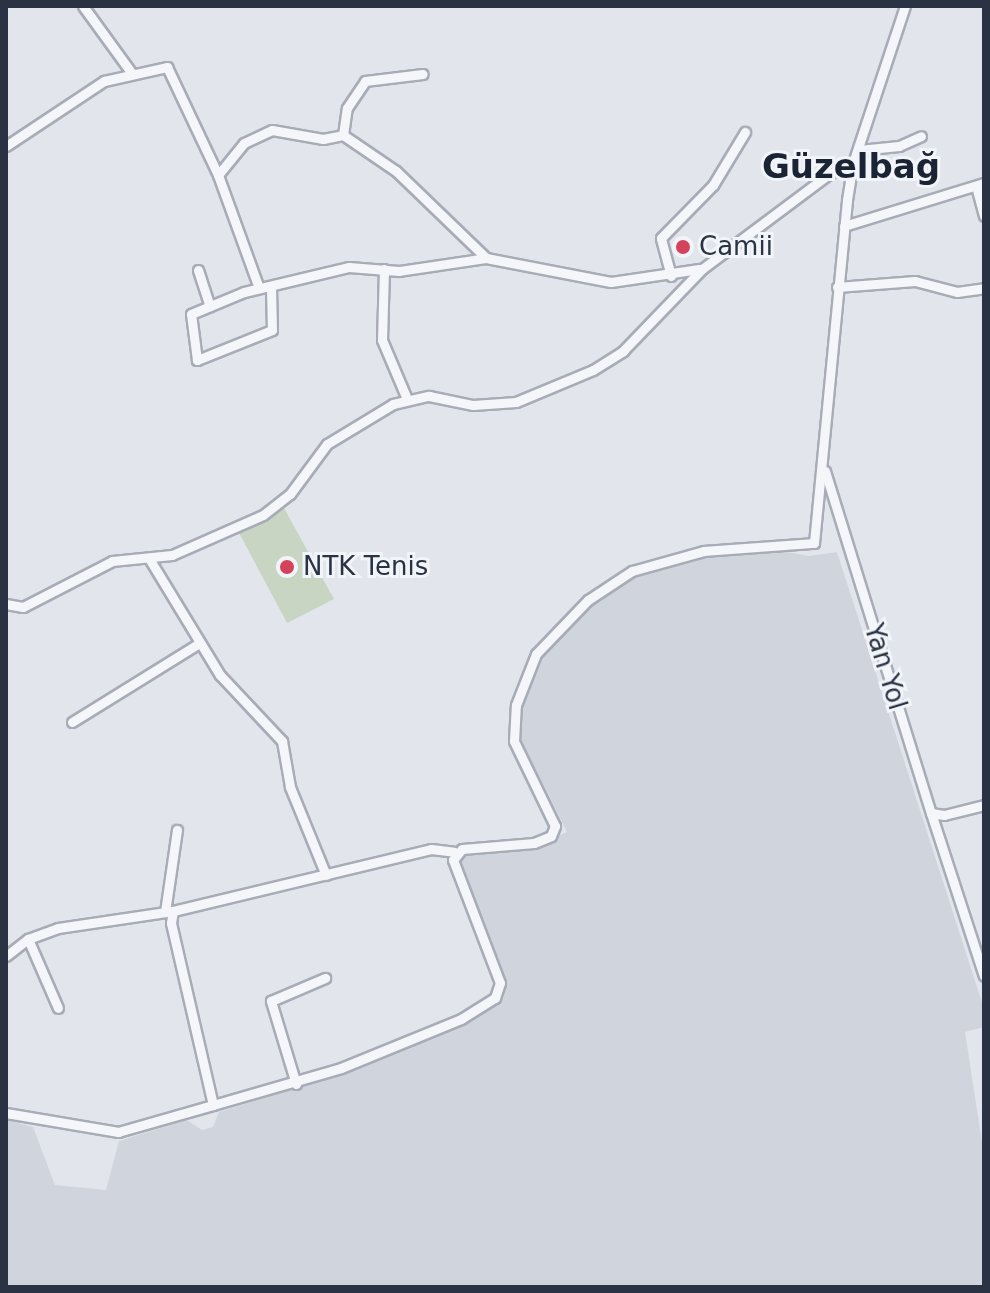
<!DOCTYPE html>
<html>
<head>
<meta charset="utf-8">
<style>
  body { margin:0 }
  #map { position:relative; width:990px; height:1293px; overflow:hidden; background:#e2e5eb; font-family:"DejaVu Sans",sans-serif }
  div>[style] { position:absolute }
  .built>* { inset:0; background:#d0d5dd }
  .green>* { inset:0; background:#c8d5c2 }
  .roads { filter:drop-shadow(2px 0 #a7acb6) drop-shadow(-2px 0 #a7acb6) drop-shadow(0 2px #a7acb6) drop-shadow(0 -2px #a7acb6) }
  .minor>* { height:9px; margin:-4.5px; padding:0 4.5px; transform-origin:4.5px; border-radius:4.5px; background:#f5f6f9 }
  .dots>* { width:22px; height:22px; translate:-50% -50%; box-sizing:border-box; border:4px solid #f1f4f8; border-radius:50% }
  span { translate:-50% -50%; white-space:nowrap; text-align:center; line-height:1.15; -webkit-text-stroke:6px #f1f4f8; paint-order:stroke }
  .poi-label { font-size:26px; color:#293344 }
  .left { translate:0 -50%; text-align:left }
  .street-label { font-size:26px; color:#293344 }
  .district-label { font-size:34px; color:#1b2434; font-weight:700 }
  .frame { position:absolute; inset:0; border:8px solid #293344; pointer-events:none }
</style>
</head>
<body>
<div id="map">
  <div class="built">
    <i style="clip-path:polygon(775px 550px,809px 556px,837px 552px,984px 1009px,984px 1027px,965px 1032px,984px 1155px,984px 1287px,6px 1287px,6px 1120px,33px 1127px,55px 1185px,106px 1190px,119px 1141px,187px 1120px,202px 1130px,213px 1127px,219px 1112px,344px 1073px,504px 998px,499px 971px,455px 866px,463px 853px,523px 850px,567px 832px,516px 730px,537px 660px,615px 584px,681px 560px)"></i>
  </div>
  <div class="green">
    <i style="clip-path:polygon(284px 508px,334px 599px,287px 623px,238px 531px)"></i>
  </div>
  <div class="roads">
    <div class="minor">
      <i style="left:83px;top:6px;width:82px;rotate:54deg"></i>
      <i style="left:343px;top:135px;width:27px;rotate:-82deg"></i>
      <i style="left:347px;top:108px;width:32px;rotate:-56deg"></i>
      <i style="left:365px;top:81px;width:58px;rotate:-6.9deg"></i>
      <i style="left:6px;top:146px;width:118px;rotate:-33.6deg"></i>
      <i style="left:104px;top:81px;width:65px;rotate:-12.5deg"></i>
      <i style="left:167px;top:67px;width:119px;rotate:64.7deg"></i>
      <i style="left:218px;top:175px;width:120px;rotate:70.1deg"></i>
      <i style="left:859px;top:150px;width:40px;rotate:-5.7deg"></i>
      <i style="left:899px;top:146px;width:24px;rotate:-24deg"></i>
      <i style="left:218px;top:175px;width:41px;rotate:-50.9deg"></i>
      <i style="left:244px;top:143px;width:31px;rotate:-25deg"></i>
      <i style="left:272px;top:130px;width:52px;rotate:10deg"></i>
      <i style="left:323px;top:139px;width:20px;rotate:-11deg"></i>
      <i style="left:343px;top:135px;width:64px;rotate:34.2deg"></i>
      <i style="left:396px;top:171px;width:125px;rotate:44deg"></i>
      <i style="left:486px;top:258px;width:127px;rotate:10.9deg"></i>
      <i style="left:611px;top:282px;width:89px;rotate:-8.4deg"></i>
      <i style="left:976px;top:186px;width:31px;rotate:75deg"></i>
      <i style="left:844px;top:226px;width:146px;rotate:-17.1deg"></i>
      <i style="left:384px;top:269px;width:71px;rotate:91.6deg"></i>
      <i style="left:382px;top:340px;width:64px;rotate:67deg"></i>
      <i style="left:198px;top:270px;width:38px;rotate:72deg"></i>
      <i style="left:671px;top:276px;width:39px;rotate:-105deg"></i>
      <i style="left:661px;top:238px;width:74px;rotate:-45.5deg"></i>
      <i style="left:713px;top:185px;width:62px;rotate:-58.9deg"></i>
      <i style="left:271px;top:287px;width:43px;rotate:88.7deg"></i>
      <i style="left:272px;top:330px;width:81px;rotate:158.2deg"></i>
      <i style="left:197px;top:360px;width:46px;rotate:-97.4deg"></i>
      <i style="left:191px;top:314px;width:57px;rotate:-22.5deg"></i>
      <i style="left:244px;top:292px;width:108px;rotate:-13.4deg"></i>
      <i style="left:349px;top:267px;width:50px;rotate:4.6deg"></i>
      <i style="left:399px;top:271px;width:88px;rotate:-8.5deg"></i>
      <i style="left:837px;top:287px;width:78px;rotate:-4.4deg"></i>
      <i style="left:915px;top:281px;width:43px;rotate:14.7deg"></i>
      <i style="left:957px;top:292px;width:27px;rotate:-8deg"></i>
      <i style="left:825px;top:471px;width:358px;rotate:72.8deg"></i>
      <i style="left:931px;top:813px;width:13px;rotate:9deg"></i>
      <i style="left:944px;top:815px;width:41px;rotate:-14deg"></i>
      <i style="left:150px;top:560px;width:135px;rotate:58.7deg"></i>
      <i style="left:220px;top:675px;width:91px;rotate:46.8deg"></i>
      <i style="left:282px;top:741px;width:47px;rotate:80.1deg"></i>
      <i style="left:290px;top:787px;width:95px;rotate:67.8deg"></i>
      <i style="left:6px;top:604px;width:17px;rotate:10deg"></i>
      <i style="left:23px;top:607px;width:100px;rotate:-27.3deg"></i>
      <i style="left:112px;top:561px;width:60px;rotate:-5.7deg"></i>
      <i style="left:172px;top:555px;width:99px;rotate:-23.7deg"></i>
      <i style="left:263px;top:515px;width:34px;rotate:-38deg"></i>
      <i style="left:290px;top:494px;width:62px;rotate:-53.5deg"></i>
      <i style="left:327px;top:444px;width:77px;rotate:-31.2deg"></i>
      <i style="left:393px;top:404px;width:37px;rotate:-13deg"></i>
      <i style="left:429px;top:396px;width:45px;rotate:11.6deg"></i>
      <i style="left:473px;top:405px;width:43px;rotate:-4deg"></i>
      <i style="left:516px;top:402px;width:83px;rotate:-22.6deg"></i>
      <i style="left:593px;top:370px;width:36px;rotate:-32deg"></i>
      <i style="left:623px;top:351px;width:114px;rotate:-46.1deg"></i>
      <i style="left:702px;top:269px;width:159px;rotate:-36.8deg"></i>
      <i style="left:829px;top:174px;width:26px;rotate:-25deg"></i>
      <i style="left:72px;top:722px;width:148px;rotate:-31.8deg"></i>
      <i style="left:931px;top:813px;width:171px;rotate:72deg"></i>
      <i style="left:165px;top:912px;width:83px;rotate:-81.7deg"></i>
      <i style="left:28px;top:939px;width:75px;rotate:66.5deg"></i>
      <i style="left:6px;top:956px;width:28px;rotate:-38deg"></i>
      <i style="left:28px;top:939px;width:32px;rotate:-20deg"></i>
      <i style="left:58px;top:928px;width:116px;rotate:-8.4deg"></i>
      <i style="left:296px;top:1084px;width:87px;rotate:-106.8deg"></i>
      <i style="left:271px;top:1001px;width:59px;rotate:-23.1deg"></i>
      <i style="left:213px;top:1105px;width:133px;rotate:-16.1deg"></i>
      <i style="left:341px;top:1068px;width:130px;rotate:-22.2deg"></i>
      <i style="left:461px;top:1019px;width:40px;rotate:-32deg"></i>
      <i style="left:495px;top:998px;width:16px;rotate:-72deg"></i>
      <i style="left:500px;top:983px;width:132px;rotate:-110.9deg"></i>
      <i style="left:453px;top:860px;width:14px;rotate:-51deg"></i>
      <i style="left:462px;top:849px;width:72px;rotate:-4.8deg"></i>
      <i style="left:534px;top:843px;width:18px;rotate:-22deg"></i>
      <i style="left:551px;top:836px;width:11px;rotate:-68deg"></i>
      <i style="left:555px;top:826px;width:94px;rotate:-115.8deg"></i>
      <i style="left:514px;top:741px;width:36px;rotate:-87deg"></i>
      <i style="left:516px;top:705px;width:55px;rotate:-68.6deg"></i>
      <i style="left:536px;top:654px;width:75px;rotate:-46.1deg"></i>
      <i style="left:588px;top:600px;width:53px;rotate:-33.4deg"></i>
      <i style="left:632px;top:571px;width:75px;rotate:-15.5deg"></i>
      <i style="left:704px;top:551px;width:110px;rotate:-4.2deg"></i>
      <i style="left:814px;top:543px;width:345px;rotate:-84.5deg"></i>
      <i style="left:847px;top:200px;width:37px;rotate:-81deg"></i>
      <i style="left:853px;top:163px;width:165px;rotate:-71.7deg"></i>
      <i style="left:6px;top:1113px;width:114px;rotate:9.6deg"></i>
      <i style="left:118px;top:1132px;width:99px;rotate:-15.9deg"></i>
      <i style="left:213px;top:1105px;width:187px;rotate:-103deg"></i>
      <i style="left:171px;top:923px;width:12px;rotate:-81deg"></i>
      <i style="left:173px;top:911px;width:265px;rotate:-13.5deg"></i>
      <i style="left:431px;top:849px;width:23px;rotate:7deg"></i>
    </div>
  </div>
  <div class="dots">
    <i style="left:683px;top:247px;background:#d4425c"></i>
    <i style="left:287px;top:567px;background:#d4425c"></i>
  </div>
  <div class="poi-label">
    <span class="left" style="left:699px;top:247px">Camii</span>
    <span class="left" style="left:303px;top:567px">NTK Tenis</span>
  </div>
  <div class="street-label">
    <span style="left:885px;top:667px;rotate:73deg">Yan Yol</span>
  </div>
  <div class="district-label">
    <span style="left:851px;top:167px">Güzelbağ</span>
  </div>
  <div class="frame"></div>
</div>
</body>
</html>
